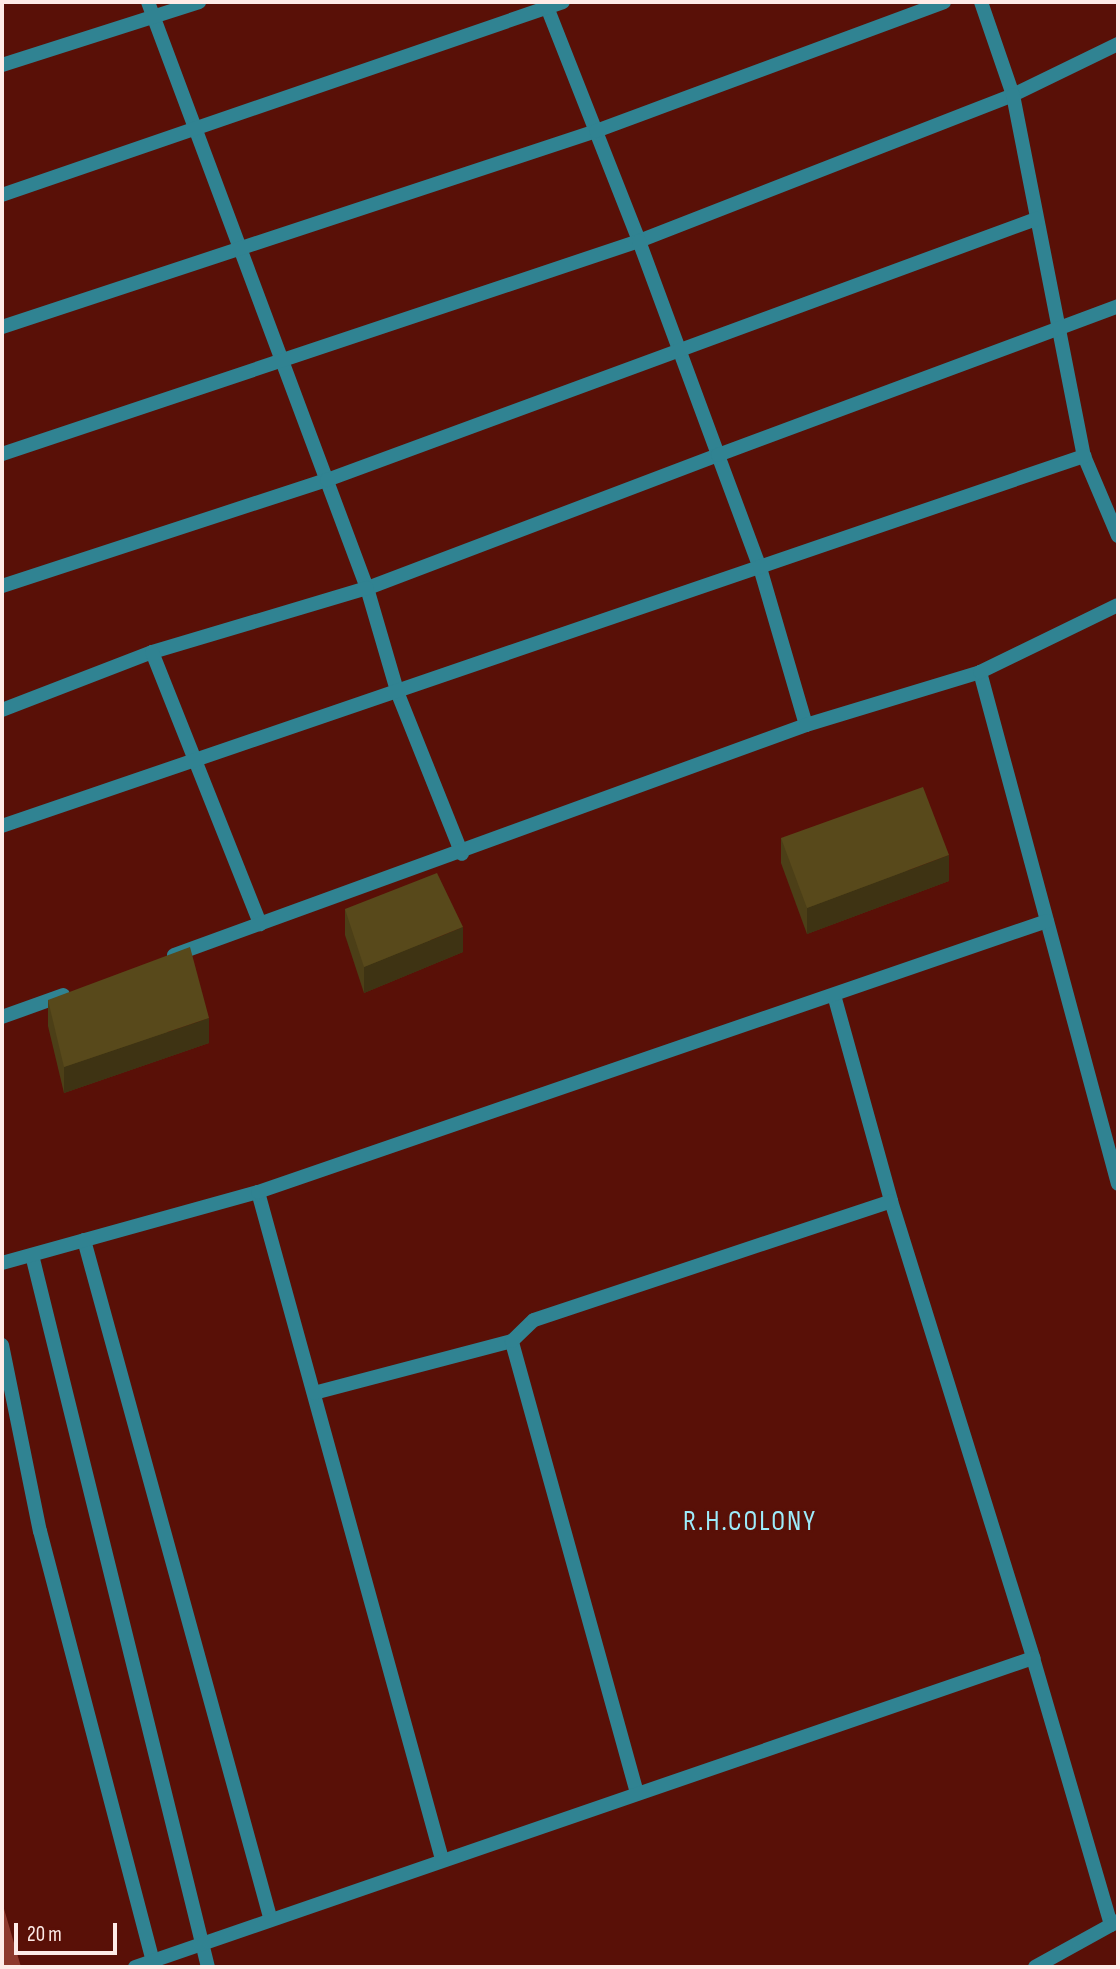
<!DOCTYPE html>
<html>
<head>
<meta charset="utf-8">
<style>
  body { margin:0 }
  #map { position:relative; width:1120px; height:1969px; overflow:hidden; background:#591007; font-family:"Sofia Sans Condensed",sans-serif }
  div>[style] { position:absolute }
  .green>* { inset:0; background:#8d392c }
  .street>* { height:14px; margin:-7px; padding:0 7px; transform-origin:7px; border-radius:7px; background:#308392 }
  .wall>* { inset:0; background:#4c3f17 }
  .shaded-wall>* { inset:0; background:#3e3313 }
  .building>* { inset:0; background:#58491b }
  span { translate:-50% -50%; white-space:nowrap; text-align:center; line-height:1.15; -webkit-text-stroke:6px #591007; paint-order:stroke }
  .neighbourhood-label { font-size:28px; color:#9decfb; letter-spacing:2px }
  .frame { position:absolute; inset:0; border:4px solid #feebe7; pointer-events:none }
  .scale { position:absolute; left:14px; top:1923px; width:103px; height:32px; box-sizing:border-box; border:4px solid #feebe7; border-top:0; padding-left:9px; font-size:21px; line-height:24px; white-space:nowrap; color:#feebe7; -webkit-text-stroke:5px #591007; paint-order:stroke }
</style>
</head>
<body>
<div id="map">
  <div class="green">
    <i style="clip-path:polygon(2px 1902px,21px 1967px,2px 1967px)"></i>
  </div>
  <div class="street">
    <i style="left:148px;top:2px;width:626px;rotate:69.51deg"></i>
    <i style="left:367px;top:588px;width:110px;rotate:73.7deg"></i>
    <i style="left:398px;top:694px;width:172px;rotate:68.2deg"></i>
    <i style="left:545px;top:2px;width:257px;rotate:68.5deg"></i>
    <i style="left:639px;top:241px;width:401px;rotate:-21.3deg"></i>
    <i style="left:1013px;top:95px;width:117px;rotate:-25.9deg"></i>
    <i style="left:981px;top:2px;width:98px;rotate:71deg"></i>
    <i style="left:1013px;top:95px;width:368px;rotate:78.9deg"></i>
    <i style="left:1084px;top:456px;width:87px;rotate:67deg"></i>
    <i style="left:2px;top:65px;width:207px;rotate:-17.7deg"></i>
    <i style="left:2px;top:195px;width:593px;rotate:-18.98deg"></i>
    <i style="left:2px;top:327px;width:626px;rotate:-18.26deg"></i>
    <i style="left:596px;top:131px;width:371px;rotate:-20.3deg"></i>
    <i style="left:2px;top:454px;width:672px;rotate:-18.49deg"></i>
    <i style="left:639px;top:241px;width:228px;rotate:69.7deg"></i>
    <i style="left:718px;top:455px;width:375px;rotate:159.2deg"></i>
    <i style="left:367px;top:588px;width:224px;rotate:163.4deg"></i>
    <i style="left:2px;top:586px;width:342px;rotate:-18.1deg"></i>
    <i style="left:327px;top:480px;width:756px;rotate:-20.21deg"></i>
    <i style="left:980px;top:672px;width:530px;rotate:74.92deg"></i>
    <i style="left:2px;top:710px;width:161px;rotate:-21.1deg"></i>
    <i style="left:152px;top:652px;width:293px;rotate:68.3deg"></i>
    <i style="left:806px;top:725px;width:164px;rotate:-106.3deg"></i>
    <i style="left:760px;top:568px;width:121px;rotate:-110.4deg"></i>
    <i style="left:718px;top:455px;width:427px;rotate:-20.4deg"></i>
    <i style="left:2px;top:826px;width:1144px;rotate:-18.88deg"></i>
    <i style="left:174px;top:955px;width:673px;rotate:-20deg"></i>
    <i style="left:806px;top:725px;width:182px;rotate:-16.9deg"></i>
    <i style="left:980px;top:672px;width:153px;rotate:-25.9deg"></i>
    <i style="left:834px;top:995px;width:214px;rotate:74.5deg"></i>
    <i style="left:891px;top:1201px;width:479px;rotate:72.7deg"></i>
    <i style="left:2px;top:1017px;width:65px;rotate:-19.8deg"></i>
    <i style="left:258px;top:1192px;width:692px;rotate:74.58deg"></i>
    <i style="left:84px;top:1240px;width:702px;rotate:74.64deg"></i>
    <i style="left:32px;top:1255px;width:733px;rotate:76.12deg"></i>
    <i style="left:2px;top:1263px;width:266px;rotate:-15.5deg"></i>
    <i style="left:258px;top:1192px;width:834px;rotate:-18.96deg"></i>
    <i style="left:2px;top:1345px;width:190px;rotate:78.5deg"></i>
    <i style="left:40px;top:1531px;width:440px;rotate:75.3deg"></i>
    <i style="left:314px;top:1393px;width:205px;rotate:-14.7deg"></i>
    <i style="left:637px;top:1793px;width:469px;rotate:-105.5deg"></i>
    <i style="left:512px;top:1341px;width:30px;rotate:-44deg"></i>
    <i style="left:534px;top:1320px;width:376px;rotate:-18.4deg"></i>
    <i style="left:135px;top:1967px;width:950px;rotate:-18.99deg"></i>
    <i style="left:1033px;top:1658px;width:278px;rotate:73.7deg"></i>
    <i style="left:1111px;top:1925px;width:8px;rotate:-30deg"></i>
    <i style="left:1035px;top:1967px;width:87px;rotate:-28.9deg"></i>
  </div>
  <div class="wall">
    <i style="clip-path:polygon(781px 838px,949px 881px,807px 934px,781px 863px)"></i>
    <i style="clip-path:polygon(345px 909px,463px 952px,364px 993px,345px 935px)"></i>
    <i style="clip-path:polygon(48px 1000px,209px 1043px,64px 1093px,48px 1026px)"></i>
  </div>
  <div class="shaded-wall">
    <i style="clip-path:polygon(949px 855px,949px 881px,807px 934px,807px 908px)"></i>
    <i style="clip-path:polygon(463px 927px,463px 952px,364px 993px,364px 967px)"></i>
    <i style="clip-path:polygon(209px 1018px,209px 1043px,64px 1093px,64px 1067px)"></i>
  </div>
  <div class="building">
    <i style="clip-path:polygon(923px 787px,949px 855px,807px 908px,781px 838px)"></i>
    <i style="clip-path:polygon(437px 873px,463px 927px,364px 967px,345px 909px)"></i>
    <i style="clip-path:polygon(190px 947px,209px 1018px,64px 1067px,48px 1000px)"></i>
  </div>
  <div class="neighbourhood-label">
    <span style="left:750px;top:1522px">R.H.COLONY</span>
  </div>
  <div class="frame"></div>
  <div class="scale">20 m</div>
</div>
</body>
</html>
